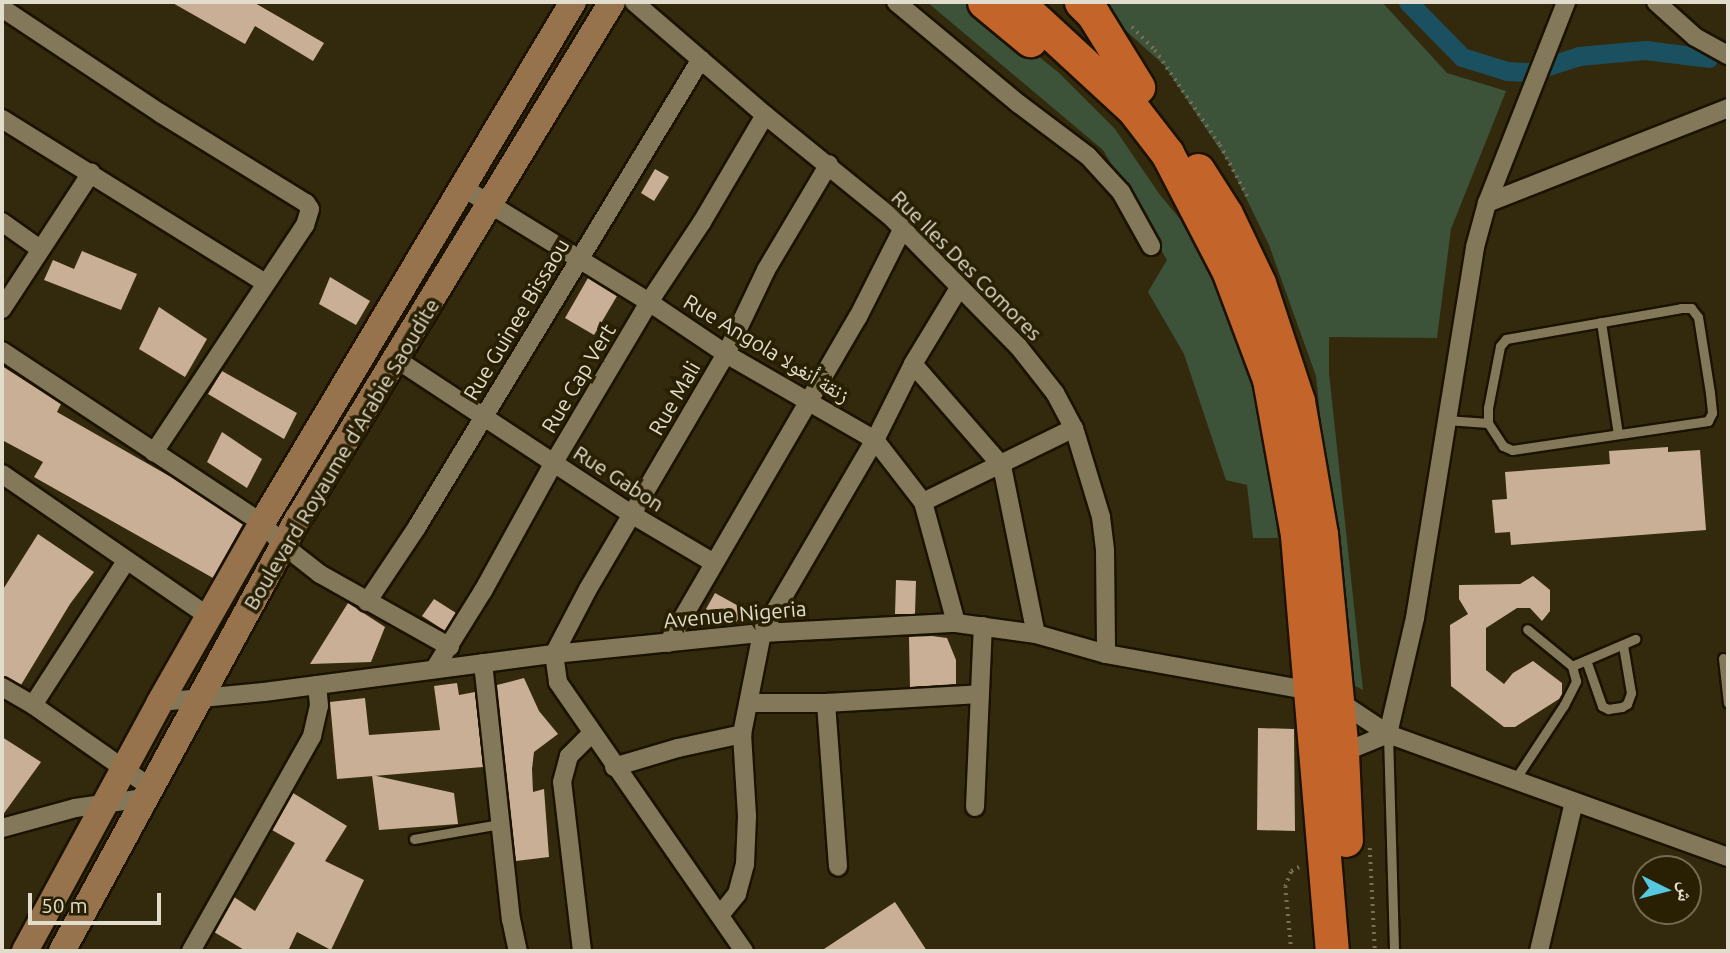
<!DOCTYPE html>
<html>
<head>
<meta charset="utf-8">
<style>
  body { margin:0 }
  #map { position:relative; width:1730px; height:953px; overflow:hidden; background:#332a0d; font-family:Ubuntu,"Noto Naskh Arabic",sans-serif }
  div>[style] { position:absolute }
  .green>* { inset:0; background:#3c5239 }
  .canal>* { height:19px; margin:-9.5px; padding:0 9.5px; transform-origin:9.5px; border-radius:9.5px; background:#1b5061 }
  .building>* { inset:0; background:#c9af96 }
  .path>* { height:3.5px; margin-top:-1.75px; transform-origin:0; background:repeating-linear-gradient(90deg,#777057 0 2px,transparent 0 7px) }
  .roads { filter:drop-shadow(2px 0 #1b1200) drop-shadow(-2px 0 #1b1200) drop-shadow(0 2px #1b1200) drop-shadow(0 -2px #1b1200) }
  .lane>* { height:9px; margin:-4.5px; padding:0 4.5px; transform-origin:4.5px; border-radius:4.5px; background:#83795a }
  .street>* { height:18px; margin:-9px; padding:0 9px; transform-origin:9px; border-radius:9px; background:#83795a }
  .secondary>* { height:26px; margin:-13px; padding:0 13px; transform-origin:13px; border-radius:13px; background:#96734c }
  .highway>* { height:33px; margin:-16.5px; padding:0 16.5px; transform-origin:16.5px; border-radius:16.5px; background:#c3652a }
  span { translate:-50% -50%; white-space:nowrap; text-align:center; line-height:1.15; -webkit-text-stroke:7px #292004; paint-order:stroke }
  .street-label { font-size:21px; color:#e1dccb }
  .frame { position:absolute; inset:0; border:4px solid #e1dccb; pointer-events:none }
  .north { position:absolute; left:1632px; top:855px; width:70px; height:70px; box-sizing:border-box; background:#292004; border:2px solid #736b54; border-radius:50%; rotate:96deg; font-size:19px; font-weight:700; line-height:28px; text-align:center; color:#e1dccb }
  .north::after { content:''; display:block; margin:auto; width:24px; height:32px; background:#56c9e1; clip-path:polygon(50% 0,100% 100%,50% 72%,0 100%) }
  .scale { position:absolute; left:28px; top:893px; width:133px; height:32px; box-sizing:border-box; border:4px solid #e1dccb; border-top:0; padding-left:9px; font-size:21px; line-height:24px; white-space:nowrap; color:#e1dccb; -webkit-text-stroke:5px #292004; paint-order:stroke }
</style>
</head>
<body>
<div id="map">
  <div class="green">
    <i style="clip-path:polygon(927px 2px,970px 2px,1058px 72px,1115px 129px,1160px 195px,1197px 239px,1260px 399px,1278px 538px,1253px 538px,1247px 485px,1226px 480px,1184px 354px,1148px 292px,1167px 260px,1103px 150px)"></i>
    <i style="clip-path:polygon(1094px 2px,1382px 2px,1447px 73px,1506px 91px,1451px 229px,1437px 338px,1329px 337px,1329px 373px,1363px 690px,1348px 682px,1316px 376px,1269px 245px,1229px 163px,1164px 65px)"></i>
  </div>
  <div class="canal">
    <i style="left:1408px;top:2px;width:77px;rotate:45.5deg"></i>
    <i style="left:1462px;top:57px;width:47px;rotate:17.3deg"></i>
    <i style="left:1507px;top:71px;width:22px;rotate:3deg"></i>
    <i style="left:1529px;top:72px;width:52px;rotate:-17.7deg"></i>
    <i style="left:1579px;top:56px;width:66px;rotate:-5.2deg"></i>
    <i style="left:1645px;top:50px;width:64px;rotate:7.1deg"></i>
  </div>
  <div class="building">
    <i style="clip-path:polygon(171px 2px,253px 2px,324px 43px,313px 61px,255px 26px,245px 44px)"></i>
    <i style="clip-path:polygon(655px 169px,669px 177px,654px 201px,641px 193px)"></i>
    <i style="clip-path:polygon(82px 251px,137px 274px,121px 310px,44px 280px,53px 260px,74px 269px)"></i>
    <i style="clip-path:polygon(330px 277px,370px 301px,356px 325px,319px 304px)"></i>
    <i style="clip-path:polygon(588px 278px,617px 296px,594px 335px,565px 318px)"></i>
    <i style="clip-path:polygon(159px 307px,207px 339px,185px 377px,139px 349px)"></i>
    <i style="clip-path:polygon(2px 366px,61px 404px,57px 412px,171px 477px,243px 524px,213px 578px,34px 477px,43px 462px,2px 440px)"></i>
    <i style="clip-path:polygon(222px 371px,297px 413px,284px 439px,208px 394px)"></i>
    <i style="clip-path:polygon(222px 432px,262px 459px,247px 488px,207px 462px)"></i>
    <i style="clip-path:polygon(1668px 447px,1668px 452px,1700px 450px,1706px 530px,1511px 545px,1510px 532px,1495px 533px,1492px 500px,1507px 499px,1505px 472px,1610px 464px,1609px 451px)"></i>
    <i style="clip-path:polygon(38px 534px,94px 572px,70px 604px,21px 685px,2px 676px,2px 591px)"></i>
    <i style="clip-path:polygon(1533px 576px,1550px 590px,1550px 611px,1542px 621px,1530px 608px,1517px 608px,1486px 628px,1486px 670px,1504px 684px,1513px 673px,1533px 661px,1562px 683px,1562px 694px,1559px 699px,1515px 727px,1504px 727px,1451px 686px,1450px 625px,1468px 614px,1459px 599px,1459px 585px,1520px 584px)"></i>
    <i style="clip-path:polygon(896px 580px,916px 581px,915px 614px,895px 614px)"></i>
    <i style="clip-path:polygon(715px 593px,744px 609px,735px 624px,706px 609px)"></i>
    <i style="clip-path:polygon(434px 599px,456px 613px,445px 631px,422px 616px)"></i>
    <i style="clip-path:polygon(348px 603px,385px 627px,371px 662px,310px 664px)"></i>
    <i style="clip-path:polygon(932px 636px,947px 638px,956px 660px,956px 684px,910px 687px,909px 637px)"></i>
    <i style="clip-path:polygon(524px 678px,539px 711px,558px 734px,534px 752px,532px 769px,533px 792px,544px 789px,549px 857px,516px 861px,497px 685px)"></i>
    <i style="clip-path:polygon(457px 683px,459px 695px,475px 692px,483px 767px,337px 779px,330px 702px,365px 698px,369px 735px,440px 730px,434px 686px)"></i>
    <i style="clip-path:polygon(1258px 728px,1294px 729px,1295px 831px,1257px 830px)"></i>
    <i style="clip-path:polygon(2px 737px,41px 762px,2px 816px)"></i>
    <i style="clip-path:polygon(372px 775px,454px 793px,458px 824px,379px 830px)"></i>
    <i style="clip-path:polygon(293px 793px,347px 826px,325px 861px,364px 880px,331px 950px,297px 932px,288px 951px,246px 951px,214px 932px,234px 897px,255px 911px,295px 843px,272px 830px)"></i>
    <i style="clip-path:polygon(895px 902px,927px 951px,821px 951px)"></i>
  </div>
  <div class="path">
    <i style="left:1132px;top:27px;width:33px;rotate:45deg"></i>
    <i style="left:1155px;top:50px;width:115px;rotate:55.6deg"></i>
    <i style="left:1220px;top:145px;width:61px;rotate:61.8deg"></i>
    <i style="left:1370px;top:848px;width:103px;rotate:87.2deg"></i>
    <i style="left:1291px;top:951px;width:64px;rotate:-95.4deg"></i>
    <i style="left:1285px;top:887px;width:17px;rotate:-69deg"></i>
    <i style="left:1291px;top:871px;width:9px;rotate:-27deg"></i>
  </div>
  <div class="roads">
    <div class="lane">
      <i style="left:1681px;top:308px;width:10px"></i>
      <i style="left:1691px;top:308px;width:11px;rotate:52deg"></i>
      <i style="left:1698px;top:317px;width:77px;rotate:81deg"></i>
      <i style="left:1710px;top:393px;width:20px;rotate:84deg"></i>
      <i style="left:1712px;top:413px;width:9px;rotate:117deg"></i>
      <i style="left:1708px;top:421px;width:198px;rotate:171.6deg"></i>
      <i style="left:1512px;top:450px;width:10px;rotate:-156deg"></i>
      <i style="left:1503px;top:446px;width:27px;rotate:-123deg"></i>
      <i style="left:1488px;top:423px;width:15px;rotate:-90deg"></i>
      <i style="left:1488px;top:408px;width:63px;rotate:-79deg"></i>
      <i style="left:1500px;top:346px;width:9px;rotate:-49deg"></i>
      <i style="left:1506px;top:339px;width:178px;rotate:-10deg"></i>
      <i style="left:1601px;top:322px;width:113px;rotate:81.4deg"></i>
      <i style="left:1446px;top:420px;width:42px;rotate:4.1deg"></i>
      <i style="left:1723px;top:658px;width:45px;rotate:83.7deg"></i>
      <i style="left:1586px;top:660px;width:49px;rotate:70.8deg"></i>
      <i style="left:1602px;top:706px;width:7px;rotate:27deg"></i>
      <i style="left:1608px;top:709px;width:14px;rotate:-8deg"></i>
      <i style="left:1622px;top:707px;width:6px;rotate:-31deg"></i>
      <i style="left:1627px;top:704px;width:12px;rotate:-70deg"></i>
      <i style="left:1631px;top:693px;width:49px;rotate:-99.5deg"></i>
      <i style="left:1572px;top:666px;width:69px;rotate:-23.2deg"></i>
      <i style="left:1388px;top:734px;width:217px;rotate:88.4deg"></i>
      <i style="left:1514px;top:781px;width:91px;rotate:-56.7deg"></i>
      <i style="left:1564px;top:705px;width:27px;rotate:-63deg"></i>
      <i style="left:1576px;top:681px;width:16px;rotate:-105deg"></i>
      <i style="left:1572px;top:666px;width:58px;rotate:-140.6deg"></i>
      <i style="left:414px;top:839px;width:87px;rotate:-9.9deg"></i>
    </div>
    <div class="street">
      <i style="left:634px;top:2px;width:173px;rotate:40.8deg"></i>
      <i style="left:765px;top:115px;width:164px;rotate:39deg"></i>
      <i style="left:892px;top:218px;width:180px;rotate:45.5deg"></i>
      <i style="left:1018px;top:346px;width:60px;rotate:51.8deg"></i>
      <i style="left:1055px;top:393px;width:40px;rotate:62deg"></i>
      <i style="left:1074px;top:428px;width:93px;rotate:73.1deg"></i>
      <i style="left:1101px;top:517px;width:33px;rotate:83deg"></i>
      <i style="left:1105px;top:550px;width:104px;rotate:89.4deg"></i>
      <i style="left:896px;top:2px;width:160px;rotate:39.7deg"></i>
      <i style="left:1019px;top:104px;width:86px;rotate:37deg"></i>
      <i style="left:1088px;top:156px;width:49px;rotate:47.5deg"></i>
      <i style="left:1121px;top:192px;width:62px;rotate:60.9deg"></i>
      <i style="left:1656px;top:2px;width:52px;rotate:41.9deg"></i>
      <i style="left:1695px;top:37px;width:38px;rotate:29deg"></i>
      <i style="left:2px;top:8px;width:190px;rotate:33.6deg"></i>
      <i style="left:160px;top:113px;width:172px;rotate:31.7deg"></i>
      <i style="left:306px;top:203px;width:7px;rotate:56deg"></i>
      <i style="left:310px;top:209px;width:17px;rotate:107deg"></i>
      <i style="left:305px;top:225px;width:273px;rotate:123.6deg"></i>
      <i style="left:2px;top:119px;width:309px;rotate:31.9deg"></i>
      <i style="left:462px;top:187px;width:220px;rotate:31.6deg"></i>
      <i style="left:649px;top:302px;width:93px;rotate:34deg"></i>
      <i style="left:726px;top:354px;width:172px;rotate:30deg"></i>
      <i style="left:875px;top:440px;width:78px;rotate:52.3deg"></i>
      <i style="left:923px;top:502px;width:125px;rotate:74.7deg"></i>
      <i style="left:1487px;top:203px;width:259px;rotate:-21.5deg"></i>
      <i style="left:2px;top:222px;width:47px;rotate:35.4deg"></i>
      <i style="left:2px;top:309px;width:163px;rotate:-56.8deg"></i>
      <i style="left:2px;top:351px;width:312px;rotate:33.5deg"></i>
      <i style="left:262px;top:523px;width:30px;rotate:46deg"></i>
      <i style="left:283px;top:545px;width:47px;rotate:38.1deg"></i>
      <i style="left:320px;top:574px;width:149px;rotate:29.3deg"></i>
      <i style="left:396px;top:359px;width:284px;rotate:33.4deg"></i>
      <i style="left:633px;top:515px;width:94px;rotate:30.7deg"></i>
      <i style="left:913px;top:364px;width:135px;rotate:48.9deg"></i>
      <i style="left:1002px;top:466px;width:171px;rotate:78.6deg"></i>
      <i style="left:2px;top:474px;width:250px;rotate:34.6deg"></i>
      <i style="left:923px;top:502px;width:168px;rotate:-26.1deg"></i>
      <i style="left:367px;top:602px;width:90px;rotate:-56.3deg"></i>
      <i style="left:417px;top:527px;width:547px;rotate:-58.75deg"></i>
      <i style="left:668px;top:643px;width:377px;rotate:-59.8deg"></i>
      <i style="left:858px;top:317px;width:100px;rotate:-63.2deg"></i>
      <i style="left:483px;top:663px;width:258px;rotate:83.8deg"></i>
      <i style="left:511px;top:919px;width:33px;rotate:78deg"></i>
      <i style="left:435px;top:668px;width:91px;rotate:-58.1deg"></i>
      <i style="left:483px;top:591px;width:145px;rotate:-61.1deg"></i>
      <i style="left:553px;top:464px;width:188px;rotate:-59.3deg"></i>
      <i style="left:649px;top:302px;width:96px;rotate:-56.5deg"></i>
      <i style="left:702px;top:222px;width:124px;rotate:-59.5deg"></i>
      <i style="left:2px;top:687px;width:36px;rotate:30deg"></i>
      <i style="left:33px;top:705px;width:143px;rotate:35deg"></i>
      <i style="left:1337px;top:700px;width:61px;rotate:33.7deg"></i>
      <i style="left:1388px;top:734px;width:362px;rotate:19.9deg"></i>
      <i style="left:160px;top:702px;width:104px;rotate:-5.5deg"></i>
      <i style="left:264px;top:692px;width:292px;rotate:-7.5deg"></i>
      <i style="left:554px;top:654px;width:209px;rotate:-5.8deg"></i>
      <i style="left:762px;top:633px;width:194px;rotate:-3deg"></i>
      <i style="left:956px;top:623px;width:81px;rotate:7.8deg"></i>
      <i style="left:1036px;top:634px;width:73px;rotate:15.9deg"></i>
      <i style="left:1106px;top:654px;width:208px;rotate:10.2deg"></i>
      <i style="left:749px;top:703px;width:77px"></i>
      <i style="left:826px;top:703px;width:154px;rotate:-3.3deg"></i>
      <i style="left:826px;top:703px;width:164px;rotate:85.8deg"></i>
      <i style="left:33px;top:705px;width:171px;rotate:-57.1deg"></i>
      <i style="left:1388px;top:734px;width:119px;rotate:-76.9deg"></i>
      <i style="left:1415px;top:618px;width:376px;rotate:-80.8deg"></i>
      <i style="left:1475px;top:247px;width:46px;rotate:-74.7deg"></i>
      <i style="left:1487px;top:203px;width:216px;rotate:-68.5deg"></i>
      <i style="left:1342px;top:753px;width:50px;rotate:-22.4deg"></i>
      <i style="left:614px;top:767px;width:67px;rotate:-16.5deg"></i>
      <i style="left:678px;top:748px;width:66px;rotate:-12.3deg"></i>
      <i style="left:975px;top:807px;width:181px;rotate:-87.5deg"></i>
      <i style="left:2px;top:828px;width:76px;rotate:-15.3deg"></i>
      <i style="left:75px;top:808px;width:70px;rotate:-8.2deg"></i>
      <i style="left:720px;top:915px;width:27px;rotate:-51deg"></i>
      <i style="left:737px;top:894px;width:31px;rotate:-75deg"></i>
      <i style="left:745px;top:864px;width:48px;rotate:-87.6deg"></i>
      <i style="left:747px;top:816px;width:82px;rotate:-93.5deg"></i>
      <i style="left:742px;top:734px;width:103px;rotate:-78.8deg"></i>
      <i style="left:762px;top:633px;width:224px;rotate:-59.7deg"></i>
      <i style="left:875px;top:440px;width:85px;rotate:-63.4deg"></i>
      <i style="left:913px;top:364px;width:89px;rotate:-58.8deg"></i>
      <i style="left:191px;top:951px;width:247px;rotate:-60.6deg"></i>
      <i style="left:312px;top:736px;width:31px;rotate:-77deg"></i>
      <i style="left:319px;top:706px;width:21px;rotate:-95deg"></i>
      <i style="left:582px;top:951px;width:170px;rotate:-96.7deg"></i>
      <i style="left:562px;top:782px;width:27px;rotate:-75deg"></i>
      <i style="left:569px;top:756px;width:31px;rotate:-45deg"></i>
      <i style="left:744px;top:951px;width:327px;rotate:-124.7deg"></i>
      <i style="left:558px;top:682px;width:28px;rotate:-98deg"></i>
      <i style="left:554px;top:654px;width:73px;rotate:-62.4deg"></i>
      <i style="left:588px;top:589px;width:273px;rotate:-59.6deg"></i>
      <i style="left:726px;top:354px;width:93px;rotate:-64.5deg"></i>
      <i style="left:766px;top:270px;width:123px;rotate:-59.3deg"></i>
      <i style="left:1539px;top:951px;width:153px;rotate:-76.8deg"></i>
    </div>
    <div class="secondary">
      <i style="left:25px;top:951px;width:283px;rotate:-61.5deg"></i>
      <i style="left:160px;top:702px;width:206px;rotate:-60.3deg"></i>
      <i style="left:262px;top:523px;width:607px;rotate:-59.17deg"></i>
      <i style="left:62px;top:951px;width:492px;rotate:-61.4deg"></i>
      <i style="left:298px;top:519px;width:605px;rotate:-58.73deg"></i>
    </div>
    <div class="highway">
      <i style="left:984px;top:2px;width:60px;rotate:39.6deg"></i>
      <i style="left:1017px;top:2px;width:158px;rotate:42.7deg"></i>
      <i style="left:1133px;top:109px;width:56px;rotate:52.3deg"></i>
      <i style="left:1167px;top:153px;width:132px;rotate:62.5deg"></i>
      <i style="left:1228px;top:270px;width:116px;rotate:69.4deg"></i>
      <i style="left:1269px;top:379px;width:158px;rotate:79.8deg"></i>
      <i style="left:1297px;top:535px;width:417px;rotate:85.2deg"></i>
      <i style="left:1081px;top:2px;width:17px;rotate:45deg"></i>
      <i style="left:1093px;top:14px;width:86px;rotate:58.3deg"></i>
      <i style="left:1198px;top:170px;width:52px;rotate:57.5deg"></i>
      <i style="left:1226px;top:214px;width:76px;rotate:64.4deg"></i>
      <i style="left:1259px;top:283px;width:124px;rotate:71.7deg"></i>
      <i style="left:1298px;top:401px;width:135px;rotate:80.2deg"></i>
      <i style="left:1321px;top:534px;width:220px;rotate:84.5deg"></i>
      <i style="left:1342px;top:753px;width:87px;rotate:87.4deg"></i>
    </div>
  </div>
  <div class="street-label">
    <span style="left:967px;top:265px;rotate:45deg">Rue Iles Des Comores</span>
    <span style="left:516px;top:319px;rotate:-59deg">Rue Guinee Bissaou</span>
    <span style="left:767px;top:348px;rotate:31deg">Rue Angola زنقة أنغولا</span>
    <span style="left:578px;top:378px;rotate:-59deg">Rue Cap Vert</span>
    <span style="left:674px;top:398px;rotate:-60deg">Rue Mali</span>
    <span style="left:341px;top:454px;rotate:-59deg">Boulevard Royaume d'Arabie Saoudite</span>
    <span style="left:619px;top:478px;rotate:33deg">Rue Gabon</span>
    <span style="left:735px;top:614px;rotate:-5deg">Avenue Nigeria</span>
  </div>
  <div class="frame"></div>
  <div class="north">ش</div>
  <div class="scale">50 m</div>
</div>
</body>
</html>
